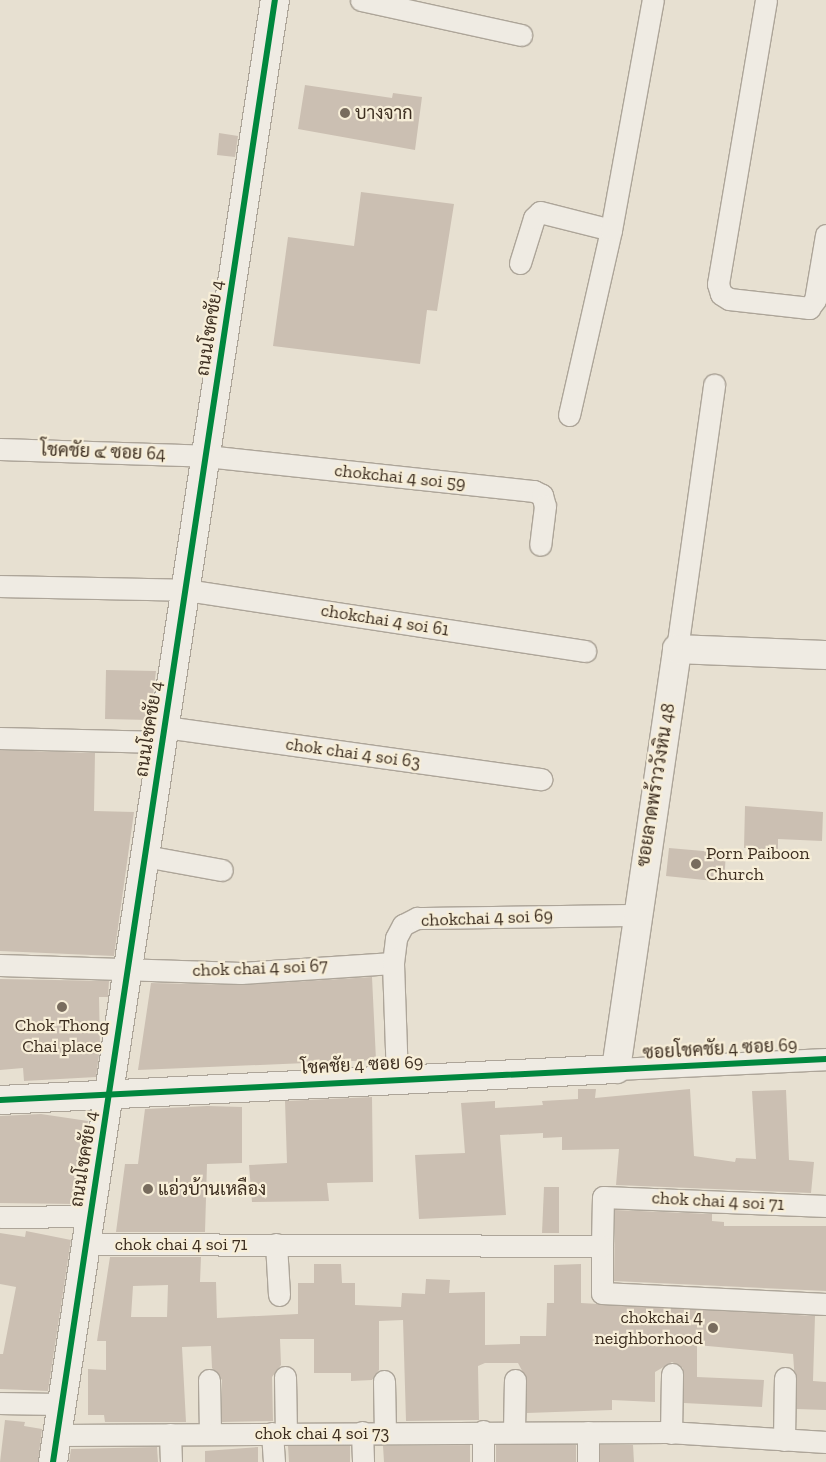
<!DOCTYPE html>
<html>
<head>
<meta charset="utf-8">
<style>
  body { margin:0 }
  #map { position:relative; width:826px; height:1462px; overflow:hidden; background:#e7e0d1; font-family:"Zilla Slab",Sarabun,serif }
  div>[style] { position:absolute }
  .building>* { inset:0; background:#cbbfb2 }
  .roads { filter:drop-shadow(1px 0 #ada599) drop-shadow(-1px 0 #ada599) drop-shadow(0 1px #ada599) drop-shadow(0 -1px #ada599) }
  .street>* { height:21px; margin:-10.5px; padding:0 10.5px; transform-origin:10.5px; border-radius:10.5px; background:#efebe3 }
  .secondary>* { height:28px; margin:-14px; padding:0 14px; transform-origin:14px; border-radius:14px; background:#efebe3 }
  .cycleway>* { height:6px; margin:-3px; padding:0 3px; transform-origin:3px; border-radius:3px; background:#00873e }
  .dots>* { width:14px; height:14px; translate:-50% -50%; box-sizing:border-box; border:2px solid #f7eed8; border-radius:50% }
  span { translate:-50% -50%; white-space:nowrap; text-align:center; line-height:1.15; -webkit-text-stroke:4.5px #f7eed8; paint-order:stroke }
  .poi-label { font-size:18px; color:#3d2e20 }
  .left { translate:0 -50%; text-align:left }
  .right { translate:-100% -50%; text-align:right }
  .street-label { font-size:18px; color:#3d2e20 }
</style>
</head>
<body>
<div id="map">
  <div class="building">
    <i style="clip-path:polygon(305px 85px,392px 98px,393px 93px,422px 97px,415px 150px,298px 129px)"></i>
    <i style="clip-path:polygon(219px 133px,238px 136px,235px 157px,217px 155px)"></i>
    <i style="clip-path:polygon(361px 192px,454px 204px,437px 311px,427px 310px,420px 364px,273px 346px,288px 237px,354px 246px)"></i>
    <i style="clip-path:polygon(106px 670px,156px 671px,150px 720px,105px 719px)"></i>
    <i style="clip-path:polygon(0 750px,95px 753px,94px 811px,134px 812px,114px 956px,0 951px)"></i>
    <i style="clip-path:polygon(745px 806px,823px 812px,822px 841px,778px 839px,778px 850px,744px 848px)"></i>
    <i style="clip-path:polygon(669px 848px,726px 853px,724px 882px,666px 876px)"></i>
    <i style="clip-path:polygon(372px 977px,376px 1060px,138px 1070px,151px 983px,242px 985px)"></i>
    <i style="clip-path:polygon(0 979px,109px 981px,108px 997px,99px 997px,100px 1048px,96px 1077px,24px 1081px,23px 1068px,0 1070px)"></i>
    <i style="clip-path:polygon(578px 1089px,596px 1089px,595px 1098px,690px 1089px,694px 1156px,735px 1162px,736px 1158px,756px 1159px,752px 1091px,786px 1090px,789px 1160px,814px 1162px,811px 1193px,616px 1185px,619px 1149px,562px 1150px,562px 1137px,543px 1138px,543px 1133px,500px 1135px,506px 1215px,419px 1219px,415px 1155px,465px 1153px,461px 1103px,495px 1101px,495px 1108px,543px 1105px,542px 1101px,578px 1099px)"></i>
    <i style="clip-path:polygon(372px 1097px,373px 1182px,327px 1183px,329px 1201px,252px 1202px,249px 1165px,287px 1163px,285px 1101px)"></i>
    <i style="clip-path:polygon(207px 1106px,242px 1107px,242px 1163px,207px 1164px,205px 1232px,116px 1232px,125px 1164px,138px 1164px,145px 1109px)"></i>
    <i style="clip-path:polygon(41px 1114px,88px 1121px,75px 1204px,0 1203px,0 1116px)"></i>
    <i style="clip-path:polygon(544px 1187px,559px 1187px,559px 1233px,542px 1233px)"></i>
    <i style="clip-path:polygon(615px 1210px,712px 1214px,712px 1221px,724px 1222px,724px 1226px,826px 1226px,826px 1291px,614px 1281px)"></i>
    <i style="clip-path:polygon(26px 1231px,71px 1240px,48px 1391px,0 1389px,0 1354px,3px 1354px,16px 1287px,0 1284px,0 1233px,25px 1237px)"></i>
    <i style="clip-path:polygon(evenodd,110px 1257px,201px 1257px,200px 1282px,216px 1282px,217px 1318px,298px 1314px,298px 1283px,314px 1283px,314px 1264px,341px 1264px,342px 1283px,355px 1283px,355px 1305px,401px 1307px,402px 1293px,425px 1294px,426px 1279px,450px 1280px,449px 1293px,485px 1292px,485px 1345px,520px 1344px,520px 1336px,546px 1336px,547px 1303px,554px 1303px,554px 1265px,581px 1264px,581px 1303px,815px 1316px,813px 1381px,826px 1382px,826px 1410px,797px 1409px,793px 1354px,697px 1345px,697px 1377px,764px 1380px,762px 1407px,684px 1403px,683px 1368px,672px 1362px,655px 1372px,655px 1402px,612px 1400px,612px 1410px,527px 1413px,527px 1380px,518px 1363px,485px 1363px,478px 1366px,479px 1420px,406px 1421px,403px 1320px,379px 1321px,379px 1370px,372px 1380px,351px 1381px,351px 1373px,314px 1373px,314px 1339px,280px 1339px,281px 1365px,272px 1377px,273px 1421px,222px 1422px,222px 1380px,212px 1368px,211px 1346px,182px 1347px,186px 1422px,105px 1422px,104px 1415px,88px 1415px,88px 1369px,106px 1370px,106px 1341px,97px 1341px,110px 1257px,168px 1285px,167px 1317px,131px 1317px,133px 1286px,168px 1285px)"></i>
    <i style="clip-path:polygon(5px 1420px,25px 1422px,24px 1426px,42px 1429px,38px 1462px,0 1462px)"></i>
    <i style="clip-path:polygon(470px 1445px,470px 1462px,384px 1462px,383px 1446px)"></i>
    <i style="clip-path:polygon(496px 1445px,576px 1445px,576px 1462px,496px 1462px)"></i>
    <i style="clip-path:polygon(600px 1445px,633px 1445px,634px 1462px,600px 1462px)"></i>
    <i style="clip-path:polygon(288px 1446px,350px 1446px,350px 1462px,289px 1462px)"></i>
    <i style="clip-path:polygon(157px 1447px,158px 1462px,69px 1462px,71px 1449px)"></i>
    <i style="clip-path:polygon(258px 1447px,258px 1462px,205px 1462px,205px 1451px)"></i>
  </div>
  <div class="roads">
    <div class="street">
      <i style="left:361px;top:0;width:164px;rotate:12.3deg"></i>
      <i style="left:766px;top:0;width:288px;rotate:99.6deg"></i>
      <i style="left:718px;top:284px;width:10px;rotate:73deg"></i>
      <i style="left:721px;top:294px;width:9px;rotate:32deg"></i>
      <i style="left:729px;top:299px;width:81px;rotate:6.4deg"></i>
      <i style="left:809px;top:308px;width:10px;rotate:-53deg"></i>
      <i style="left:815px;top:300px;width:66px;rotate:-80.4deg"></i>
      <i style="left:520px;top:263px;width:47px;rotate:-72.7deg"></i>
      <i style="left:534px;top:218px;width:8px;rotate:-45deg"></i>
      <i style="left:540px;top:212px;width:73px;rotate:14.2deg"></i>
      <i style="left:569px;top:415px;width:190px;rotate:-77.2deg"></i>
      <i style="left:611px;top:230px;width:234px;rotate:-79.7deg"></i>
      <i style="left:0;top:449px;width:206px;rotate:1.9deg"></i>
      <i style="left:206px;top:456px;width:330px;rotate:6.1deg"></i>
      <i style="left:534px;top:491px;width:9px;rotate:27deg"></i>
      <i style="left:542px;top:495px;width:11px;rotate:75deg"></i>
      <i style="left:545px;top:506px;width:39px;rotate:97deg"></i>
      <i style="left:0;top:586px;width:186px;rotate:1.2deg"></i>
      <i style="left:186px;top:590px;width:404px;rotate:8.7deg"></i>
      <i style="left:677px;top:649px;width:267px;rotate:-82deg"></i>
      <i style="left:165px;top:727px;width:380px;rotate:7.9deg"></i>
      <i style="left:0;top:738px;width:162px;rotate:1.4deg"></i>
      <i style="left:145px;top:856px;width:78px;rotate:10.3deg"></i>
      <i style="left:0;top:965px;width:241px;rotate:1.9deg"></i>
      <i style="left:241px;top:973px;width:152px;rotate:-3.8deg"></i>
      <i style="left:616px;top:1069px;width:210px;rotate:-2.7deg"></i>
      <i style="left:397px;top:1078px;width:115px;rotate:-92deg"></i>
      <i style="left:393px;top:963px;width:25px;rotate:-83deg"></i>
      <i style="left:396px;top:938px;width:15px;rotate:-62deg"></i>
      <i style="left:403px;top:925px;width:16px;rotate:-27deg"></i>
      <i style="left:417px;top:918px;width:219px;rotate:-0.8deg"></i>
      <i style="left:826px;top:1206px;width:223px;rotate:-177.7deg"></i>
      <i style="left:603px;top:1197px;width:49px;rotate:91.2deg"></i>
      <i style="left:602px;top:1246px;width:47px;rotate:90deg"></i>
      <i style="left:602px;top:1293px;width:224px;rotate:2.8deg"></i>
      <i style="left:0;top:1217px;width:90px;rotate:-0.6deg"></i>
      <i style="left:86px;top:1244px;width:516px;rotate:0.22deg"></i>
      <i style="left:276px;top:1244px;width:51px;rotate:86.6deg"></i>
      <i style="left:285px;top:1377px;width:56px;rotate:89deg"></i>
      <i style="left:209px;top:1380px;width:53px;rotate:88.9deg"></i>
      <i style="left:384px;top:1381px;width:51px;rotate:88.9deg"></i>
      <i style="left:0;top:1403px;width:62px;rotate:0.9deg"></i>
      <i style="left:483px;top:1431px;width:31px;rotate:90deg"></i>
      <i style="left:514px;top:1431px;width:51px;rotate:-88.9deg"></i>
      <i style="left:362px;top:1432px;width:30px;rotate:88deg"></i>
      <i style="left:588px;top:1432px;width:30px;rotate:90deg"></i>
      <i style="left:272px;top:1433px;width:29px;rotate:86deg"></i>
      <i style="left:671px;top:1433px;width:59px;rotate:-89deg"></i>
      <i style="left:170px;top:1434px;width:28px;rotate:88deg"></i>
      <i style="left:57px;top:1435px;width:611px;rotate:-0.28deg"></i>
      <i style="left:668px;top:1432px;width:158px;rotate:3.6deg"></i>
      <i style="left:784px;top:1440px;width:62px;rotate:-89.1deg"></i>
    </div>
    <div class="secondary">
      <i style="left:0;top:1100px;width:617px;rotate:-2.88deg"></i>
      <i style="left:616px;top:1069px;width:424px;rotate:-81.7deg"></i>
      <i style="left:677px;top:649px;width:149px;rotate:2.3deg"></i>
      <i style="left:53px;top:1462px;width:1479px;rotate:-81.37deg"></i>
    </div>
  </div>
  <div class="cycleway">
    <i style="left:0;top:1100px;width:827px;rotate:-2.84deg"></i>
    <i style="left:53px;top:1462px;width:1479px;rotate:-81.37deg"></i>
  </div>
  <div class="dots">
    <i style="left:345px;top:113px;background:#786c5e"></i>
    <i style="left:696px;top:864px;background:#786c5e"></i>
    <i style="left:62px;top:1007px;background:#786c5e"></i>
    <i style="left:148px;top:1189px;background:#786c5e"></i>
    <i style="left:713px;top:1328px;background:#786c5e"></i>
  </div>
  <div class="poi-label">
    <span class="left" style="left:355px;top:113px">บางจาก</span>
    <span class="left" style="left:706px;top:864px">Porn Paiboon<br>Church</span>
    <span style="left:62px;top:1036px">Chok Thong<br>Chai place</span>
    <span class="left" style="left:158px;top:1189px">แอ่วบ้านเหลือง</span>
    <span class="right" style="left:703px;top:1328px">chokchai 4<br>neighborhood</span>
  </div>
  <div class="street-label">
    <span style="left:210px;top:328px;rotate:-81deg">ถนนโชคชัย 4</span>
    <span style="left:103px;top:452px;rotate:2deg">โชคชัย ๔ ซอย 64</span>
    <span style="left:400px;top:477px;rotate:6deg">chokchai 4 soi 59</span>
    <span style="left:385px;top:620px;rotate:9deg">chokchai 4 soi 61</span>
    <span style="left:149px;top:729px;rotate:-81deg">ถนนโชคชัย 4</span>
    <span style="left:353px;top:753px;rotate:8deg">chok chai 4 soi 63</span>
    <span style="left:656px;top:785px;rotate:-81deg">ซอยลาดพร้าววังหิน 48</span>
    <span style="left:487px;top:918px;rotate:-2deg">chokchai 4 soi 69</span>
    <span style="left:260px;top:968px;rotate:-2deg">chok chai 4 soi 67</span>
    <span style="left:720px;top:1049px;rotate:-3deg">ซอยโชคชัย 4 ซอย 69</span>
    <span style="left:362px;top:1065px;rotate:-3deg">โชคชัย 4 ซอย 69</span>
    <span style="left:84px;top:1159px;rotate:-81deg">ถนนโชคชัย 4</span>
    <span style="left:718px;top:1201px;rotate:3deg">chok chai 4 soi 71</span>
    <span style="left:181px;top:1244px">chok chai 4 soi 71</span>
    <span style="left:322px;top:1433px">chok chai 4 soi 73</span>
  </div>
</div>
</body>
</html>
